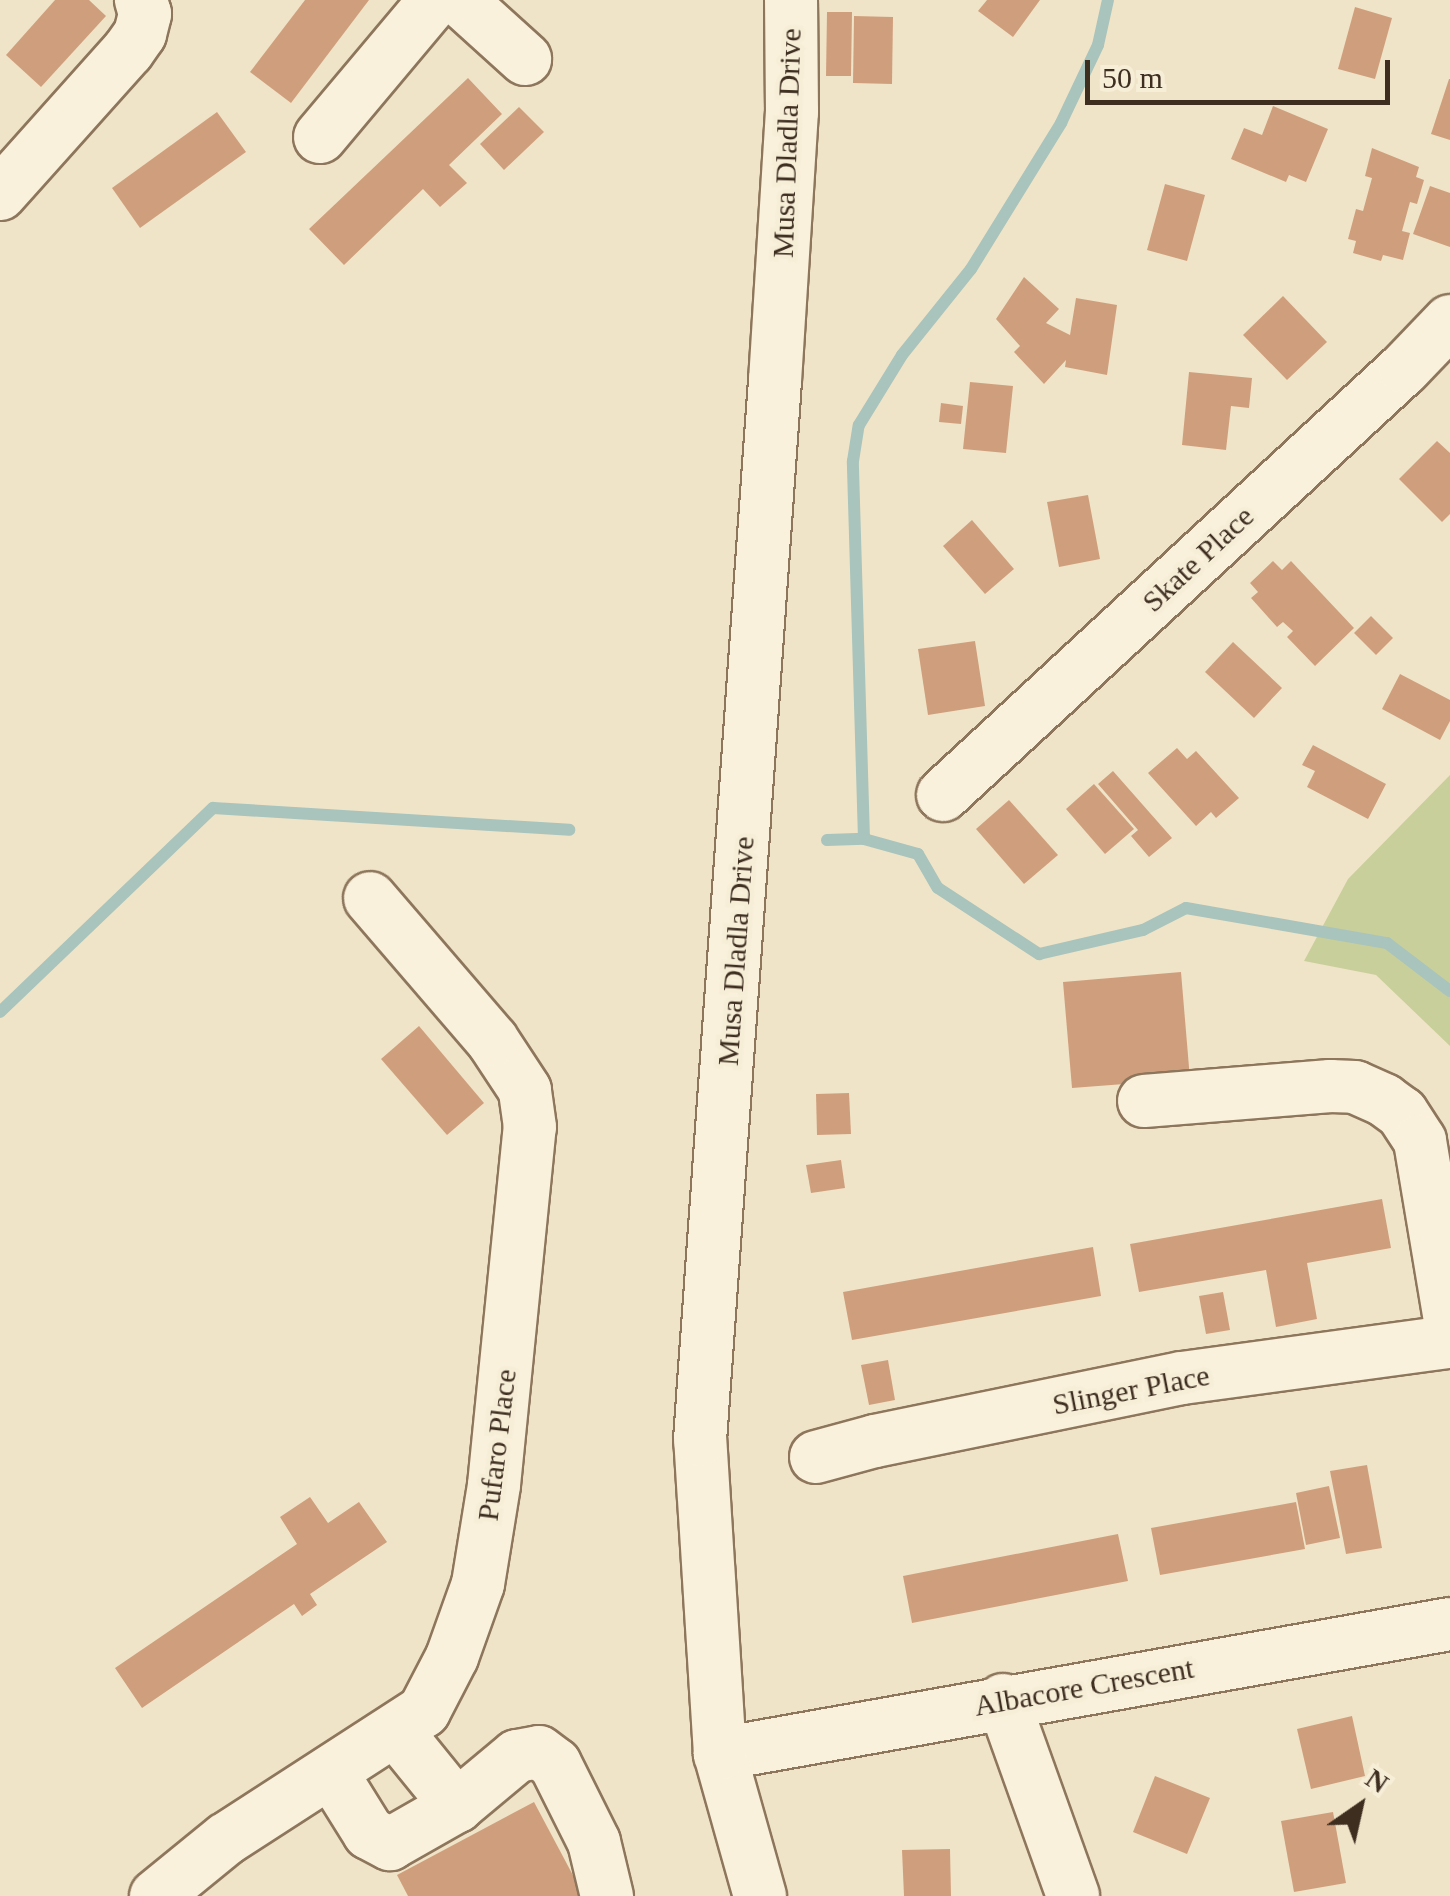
<!DOCTYPE html>
<html>
<head>
<meta charset="utf-8">
<style>
  body { margin:0 }
  #map { position:relative; width:1450px; height:1896px; overflow:hidden; background:#f0e4c8; font-family:Georgia,serif }
  div>[style] { position:absolute }
  .green>* { inset:0; background:#c9cf9b }
  .stream>* { height:12px; margin:-6px; padding:0 6px; transform-origin:6px; border-radius:6px; background:#a9c4bc }
  .building>* { inset:0; background:#cf9f7d }
  .roads { filter:drop-shadow(2px 0 #8d765c) drop-shadow(-2px 0 #8d765c) drop-shadow(0 2px #8d765c) drop-shadow(0 -2px #8d765c) }
  .minor>* { height:52px; margin:-26px; padding:0 26px; transform-origin:26px; border-radius:26px; background:#faf1dc }
  span { translate:-50% -50%; white-space:nowrap; text-align:center; line-height:1.15; -webkit-text-stroke:9px #f7eed8; paint-order:stroke }
  .street-label { font-size:30px; color:#3d2e20 }
  .north { position:absolute; left:1310px; top:1756px; width:100px; height:100px; -webkit-text-stroke:8px #f7eed8; paint-order:stroke; rotate:34deg; font-size:28px; font-weight:700; line-height:40px; text-align:center; color:#3d2e20 }
  .north::after { content:''; display:block; margin:auto; width:35px; height:45px; background:#3d2e20; clip-path:polygon(50% 0,100% 100%,50% 72%,0 100%) }
  .scale { position:absolute; left:1085px; top:60px; width:305px; height:45px; box-sizing:border-box; border:5px solid #3d2e20; border-top:0; padding-left:12px; font-size:30px; line-height:35px; white-space:nowrap; color:#3d2e20; -webkit-text-stroke:8px #f7eed8; paint-order:stroke }
</style>
</head>
<body>
<div id="map">
  <div class="green">
    <i style="clip-path:polygon(1450px 775px,1450px 1046px,1376px 975px,1304px 961px,1348px 879px)"></i>
  </div>
  <div class="stream">
    <i style="left:864px;top:839px;width:378px;rotate:-91.7deg"></i>
    <i style="left:853px;top:461px;width:36px;rotate:-81deg"></i>
    <i style="left:859px;top:425px;width:82px;rotate:-58.4deg"></i>
    <i style="left:902px;top:355px;width:110px;rotate:-51.3deg"></i>
    <i style="left:971px;top:269px;width:172px;rotate:-58.3deg"></i>
    <i style="left:1061px;top:123px;width:86px;rotate:-64.6deg"></i>
    <i style="left:1098px;top:45px;width:46px;rotate:-77.5deg"></i>
    <i style="left:827px;top:840px;width:37px;rotate:-2deg"></i>
    <i style="left:864px;top:839px;width:56px;rotate:15.5deg"></i>
    <i style="left:918px;top:854px;width:39px;rotate:60deg"></i>
    <i style="left:938px;top:888px;width:121px;rotate:33.2deg"></i>
    <i style="left:1039px;top:954px;width:107px;rotate:-13deg"></i>
    <i style="left:1143px;top:930px;width:48px;rotate:-27.1deg"></i>
    <i style="left:1186px;top:908px;width:204px;rotate:9.9deg"></i>
    <i style="left:1387px;top:943px;width:79px;rotate:37.3deg"></i>
    <i style="left:0;top:1012px;width:295px;rotate:-43.8deg"></i>
    <i style="left:213px;top:808px;width:357px;rotate:3.5deg"></i>
  </div>
  <div class="building">
    <i style="clip-path:polygon(55px 0,89px 0,106px 16px,41px 87px,6px 55px)"></i>
    <i style="clip-path:polygon(305px 0,369px 0,291px 103px,250px 72px)"></i>
    <i style="clip-path:polygon(987px 0,1040px 0,1013px 37px,978px 11px)"></i>
    <i style="clip-path:polygon(1355px 7px,1392px 18px,1375px 79px,1338px 69px)"></i>
    <i style="clip-path:polygon(827px 12px,852px 12px,851px 76px,826px 76px)"></i>
    <i style="clip-path:polygon(854px 16px,893px 17px,892px 84px,853px 83px)"></i>
    <i style="clip-path:polygon(468px 78px,502px 114px,449px 165px,467px 183px,440px 207px,423px 189px,344px 265px,309px 229px)"></i>
    <i style="clip-path:polygon(1449px 79px,1450px 79px,1450px 140px,1431px 134px)"></i>
    <i style="clip-path:polygon(1273px 106px,1328px 129px,1306px 182px,1289px 175px,1286px 182px,1231px 159px,1244px 128px,1262px 135px)"></i>
    <i style="clip-path:polygon(519px 107px,544px 132px,504px 170px,480px 144px)"></i>
    <i style="clip-path:polygon(217px 112px,246px 152px,140px 228px,112px 188px)"></i>
    <i style="clip-path:polygon(1372px 148px,1419px 167px,1416px 177px,1424px 180px,1417px 204px,1410px 202px,1402px 231px,1410px 233px,1403px 260px,1383px 255px,1381px 261px,1353px 253px,1356px 241px,1348px 239px,1356px 209px,1363px 211px,1372px 178px,1365px 176px)"></i>
    <i style="clip-path:polygon(1165px 184px,1205px 195px,1187px 261px,1147px 250px)"></i>
    <i style="clip-path:polygon(1430px 186px,1450px 193px,1450px 247px,1413px 234px)"></i>
    <i style="clip-path:polygon(1024px 277px,1059px 309px,1046px 323px,1070px 335px,1076px 298px,1117px 305px,1107px 375px,1065px 367px,1066px 360px,1044px 384px,1014px 352px,1020px 346px,996px 319px)"></i>
    <i style="clip-path:polygon(1283px 296px,1327px 342px,1287px 380px,1243px 335px)"></i>
    <i style="clip-path:polygon(1189px 372px,1252px 378px,1249px 408px,1231px 406px,1226px 450px,1182px 445px)"></i>
    <i style="clip-path:polygon(970px 382px,1013px 386px,1006px 453px,963px 449px)"></i>
    <i style="clip-path:polygon(941px 403px,963px 406px,961px 424px,939px 422px)"></i>
    <i style="clip-path:polygon(1437px 441px,1450px 453px,1450px 514px,1442px 522px,1399px 479px)"></i>
    <i style="clip-path:polygon(1088px 495px,1100px 559px,1059px 567px,1047px 502px)"></i>
    <i style="clip-path:polygon(972px 520px,1014px 569px,985px 594px,943px 546px)"></i>
    <i style="clip-path:polygon(1273px 561px,1282px 570px,1291px 561px,1354px 628px,1315px 666px,1287px 637px,1293px 631px,1283px 622px,1277px 627px,1251px 598px,1258px 592px,1250px 583px)"></i>
    <i style="clip-path:polygon(1371px 616px,1393px 638px,1376px 655px,1354px 633px)"></i>
    <i style="clip-path:polygon(975px 641px,985px 706px,928px 715px,918px 649px)"></i>
    <i style="clip-path:polygon(1233px 642px,1282px 688px,1254px 718px,1205px 672px)"></i>
    <i style="clip-path:polygon(1400px 674px,1450px 700px,1450px 721px,1440px 740px,1382px 709px)"></i>
    <i style="clip-path:polygon(1313px 745px,1386px 784px,1368px 819px,1307px 787px,1315px 771px,1302px 765px)"></i>
    <i style="clip-path:polygon(1177px 748px,1187px 759px,1196px 751px,1239px 798px,1216px 818px,1211px 812px,1196px 826px,1148px 773px)"></i>
    <i style="clip-path:polygon(1113px 771px,1172px 838px,1149px 857px,1131px 836px,1138px 830px,1098px 784px)"></i>
    <i style="clip-path:polygon(1094px 784px,1134px 829px,1105px 854px,1066px 809px)"></i>
    <i style="clip-path:polygon(1009px 800px,1058px 855px,1024px 884px,976px 829px)"></i>
    <i style="clip-path:polygon(1181px 972px,1190px 1079px,1072px 1088px,1063px 982px)"></i>
    <i style="clip-path:polygon(419px 1026px,484px 1103px,447px 1135px,381px 1059px)"></i>
    <i style="clip-path:polygon(849px 1093px,851px 1134px,817px 1135px,816px 1094px)"></i>
    <i style="clip-path:polygon(841px 1160px,845px 1188px,811px 1193px,806px 1165px)"></i>
    <i style="clip-path:polygon(1382px 1199px,1391px 1248px,1307px 1263px,1317px 1319px,1276px 1327px,1266px 1270px,1139px 1292px,1130px 1244px)"></i>
    <i style="clip-path:polygon(1093px 1247px,1101px 1296px,852px 1340px,843px 1292px)"></i>
    <i style="clip-path:polygon(1223px 1292px,1230px 1330px,1206px 1334px,1199px 1296px)"></i>
    <i style="clip-path:polygon(888px 1360px,895px 1400px,869px 1405px,861px 1365px)"></i>
    <i style="clip-path:polygon(1367px 1465px,1382px 1548px,1346px 1554px,1330px 1471px)"></i>
    <i style="clip-path:polygon(1329px 1486px,1340px 1538px,1306px 1545px,1296px 1493px)"></i>
    <i style="clip-path:polygon(310px 1497px,328px 1523px,359px 1502px,387px 1542px,310px 1594px,317px 1605px,302px 1616px,294px 1604px,142px 1708px,115px 1668px,297px 1544px,280px 1517px)"></i>
    <i style="clip-path:polygon(1296px 1502px,1305px 1549px,1160px 1575px,1151px 1528px)"></i>
    <i style="clip-path:polygon(1118px 1534px,1128px 1581px,912px 1623px,903px 1576px)"></i>
    <i style="clip-path:polygon(1352px 1716px,1365px 1776px,1311px 1789px,1297px 1729px)"></i>
    <i style="clip-path:polygon(1155px 1776px,1210px 1798px,1187px 1854px,1133px 1832px)"></i>
    <i style="clip-path:polygon(534px 1802px,584px 1896px,408px 1896px,397px 1875px)"></i>
    <i style="clip-path:polygon(1333px 1812px,1346px 1883px,1294px 1892px,1281px 1821px)"></i>
    <i style="clip-path:polygon(950px 1849px,951px 1896px,904px 1896px,902px 1850px)"></i>
  </div>
  <div class="roads">
    <div class="minor">
      <i style="left:460px;top:0;width:88px;rotate:42.2deg"></i>
      <i style="left:320px;top:137px;width:179px;rotate:-50deg"></i>
      <i style="left:0;top:194px;width:192px;rotate:-48.2deg"></i>
      <i style="left:128px;top:51px;width:21px;rotate:-55deg"></i>
      <i style="left:140px;top:34px;width:21px;rotate:-76deg"></i>
      <i style="left:145px;top:14px;width:15px;rotate:-106deg"></i>
      <i style="left:943px;top:795px;width:629px;rotate:-42.75deg"></i>
      <i style="left:1405px;top:368px;width:65px;rotate:-46.2deg"></i>
      <i style="left:1144px;top:1101px;width:187px;rotate:-4.6deg"></i>
      <i style="left:1330px;top:1086px;width:25px;rotate:2deg"></i>
      <i style="left:1355px;top:1087px;width:32px;rotate:24deg"></i>
      <i style="left:1384px;top:1100px;width:22px;rotate:36deg"></i>
      <i style="left:1402px;top:1113px;width:33px;rotate:57deg"></i>
      <i style="left:1420px;top:1141px;width:181px;rotate:80.5deg"></i>
      <i style="left:816px;top:1457px;width:61px;rotate:-15.2deg"></i>
      <i style="left:875px;top:1441px;width:313px;rotate:-11.6deg"></i>
      <i style="left:1182px;top:1378px;width:270px;rotate:-7.7deg"></i>
      <i style="left:1003px;top:1700px;width:208px;rotate:70.3deg"></i>
      <i style="left:396px;top:1731px;width:97px;rotate:50.9deg"></i>
      <i style="left:720px;top:1754px;width:741px;rotate:-10.1deg"></i>
      <i style="left:331px;top:1772px;width:72px;rotate:58.1deg"></i>
      <i style="left:369px;top:1833px;width:24px;rotate:28deg"></i>
      <i style="left:390px;top:1844px;width:77px;rotate:-29.6deg"></i>
      <i style="left:457px;top:1806px;width:78px;rotate:-39.8deg"></i>
      <i style="left:517px;top:1756px;width:22px;rotate:-10deg"></i>
      <i style="left:539px;top:1752px;width:20px;rotate:37deg"></i>
      <i style="left:555px;top:1764px;width:87px;rotate:63.4deg"></i>
      <i style="left:594px;top:1842px;width:56px;rotate:76.5deg"></i>
      <i style="left:156px;top:1896px;width:90px;rotate:-39.2deg"></i>
      <i style="left:226px;top:1839px;width:236px;rotate:-32.9deg"></i>
      <i style="left:424px;top:1711px;width:61px;rotate:-62.6deg"></i>
      <i style="left:452px;top:1657px;width:77px;rotate:-70.4deg"></i>
      <i style="left:478px;top:1584px;width:100px;rotate:-80.8deg"></i>
      <i style="left:494px;top:1485px;width:360px;rotate:-84.3deg"></i>
      <i style="left:530px;top:1127px;width:37px;rotate:-98deg"></i>
      <i style="left:525px;top:1090px;width:60px;rotate:-123.4deg"></i>
      <i style="left:492px;top:1040px;width:187px;rotate:-130.7deg"></i>
      <i style="left:760px;top:1896px;width:148px;rotate:-105.7deg"></i>
      <i style="left:720px;top:1754px;width:315px;rotate:-93.6deg"></i>
      <i style="left:700px;top:1440px;width:1062px;rotate:-85.95deg"></i>
      <i style="left:775px;top:381px;width:270px;rotate:-86.4deg"></i>
      <i style="left:792px;top:112px;width:112px;rotate:-90.5deg"></i>
    </div>
  </div>
  <div class="street-label">
    <span style="left:787px;top:143px;rotate:-88deg">Musa Dladla Drive</span>
    <span style="left:1198px;top:559px;rotate:-43deg">Skate Place</span>
    <span style="left:736px;top:951px;rotate:-86deg">Musa Dladla Drive</span>
    <span style="left:1131px;top:1390px;rotate:-11deg">Slinger Place</span>
    <span style="left:497px;top:1445px;rotate:-83deg">Pufaro Place</span>
    <span style="left:1084px;top:1687px;rotate:-10deg">Albacore Crescent</span>
  </div>
  <div class="north">N</div>
  <div class="scale">50 m</div>
</div>
</body>
</html>
